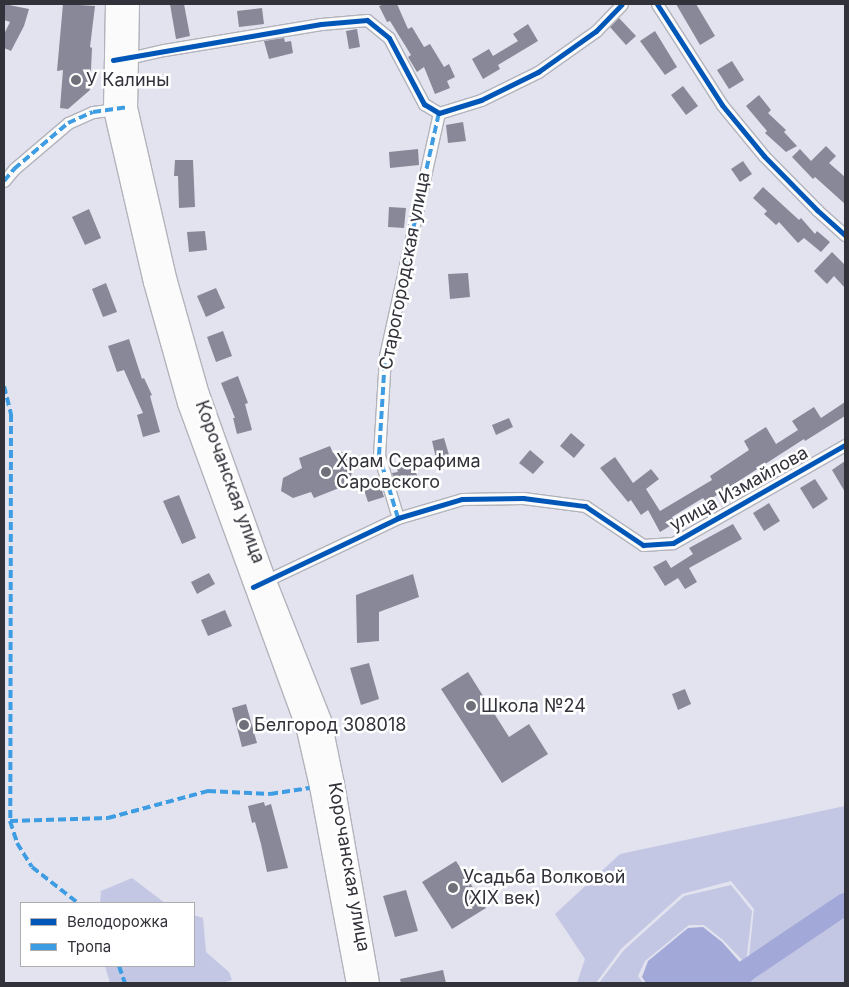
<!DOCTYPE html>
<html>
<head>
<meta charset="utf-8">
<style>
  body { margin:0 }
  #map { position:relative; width:849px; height:987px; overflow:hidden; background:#e2e3ee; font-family:Inter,sans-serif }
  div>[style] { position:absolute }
  .green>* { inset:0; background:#c3c7e4 }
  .water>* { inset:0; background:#a2a8d8 }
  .river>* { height:22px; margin:-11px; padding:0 11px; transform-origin:11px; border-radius:11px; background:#a2a8d8 }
  .building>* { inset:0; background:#888898 }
  .roads { filter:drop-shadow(1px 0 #b2b3bb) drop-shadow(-1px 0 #b2b3bb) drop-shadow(0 1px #b2b3bb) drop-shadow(0 -1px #b2b3bb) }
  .street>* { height:11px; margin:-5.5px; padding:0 5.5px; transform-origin:5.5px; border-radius:5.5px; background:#fbfbfc }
  .primary>* { height:19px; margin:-9.5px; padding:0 9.5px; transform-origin:9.5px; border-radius:9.5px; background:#fbfbfc }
  .quiet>* { height:4px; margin-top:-2px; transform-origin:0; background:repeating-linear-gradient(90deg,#3e9de2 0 8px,transparent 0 12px) }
  .cycleway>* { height:5px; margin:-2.5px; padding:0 2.5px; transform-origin:2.5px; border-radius:2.5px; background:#0057b8 }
  .dots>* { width:14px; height:14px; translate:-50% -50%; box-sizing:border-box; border:2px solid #fff; border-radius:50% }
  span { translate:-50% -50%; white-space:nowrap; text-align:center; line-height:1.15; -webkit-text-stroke:5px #fff; paint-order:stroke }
  .poi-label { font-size:18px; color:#31323a }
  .left { translate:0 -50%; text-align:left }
  .street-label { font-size:18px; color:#31323a }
  .frame { position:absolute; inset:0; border:5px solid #31323a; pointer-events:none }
  .legend { position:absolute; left:20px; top:902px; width:175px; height:65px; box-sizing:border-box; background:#fff; border:1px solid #adadb0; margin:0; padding:6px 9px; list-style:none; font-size:15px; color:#31323a }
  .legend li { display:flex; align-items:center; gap:10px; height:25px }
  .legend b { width:25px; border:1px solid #adadb0 }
</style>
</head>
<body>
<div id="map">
  <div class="green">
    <i style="clip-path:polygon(845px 806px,845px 900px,748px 966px,754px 909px,731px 881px,682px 894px,621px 949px,596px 983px,577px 983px,585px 959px,555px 914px,620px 854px)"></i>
    <i style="clip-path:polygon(132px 878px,165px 903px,100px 903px,101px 891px)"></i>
    <i style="clip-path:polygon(731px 885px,752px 911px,746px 964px,723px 940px,704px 925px,689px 925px,645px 961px,638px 976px,643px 983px,599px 983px,624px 950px,684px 896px)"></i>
    <i style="clip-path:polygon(845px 908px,845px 983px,738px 983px,748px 975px)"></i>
    <i style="clip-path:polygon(194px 915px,203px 918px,206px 952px,229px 972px,232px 980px,222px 983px,110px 983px,105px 966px,194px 966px)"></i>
  </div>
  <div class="water">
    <i style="clip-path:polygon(703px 927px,722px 942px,747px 970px,733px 983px,646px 983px,642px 977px,648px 961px,688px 928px)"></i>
  </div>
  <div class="river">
    <i style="left:733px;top:983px;width:19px;rotate:-43deg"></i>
    <i style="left:747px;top:970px;width:118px;rotate:-34deg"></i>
  </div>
  <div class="building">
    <i style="clip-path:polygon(4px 4px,29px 9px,24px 26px,11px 51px,4px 48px,4px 34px,10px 22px,4px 20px)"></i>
    <i style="clip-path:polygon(63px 4px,95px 6px,90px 47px,92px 48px,90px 90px,68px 109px,60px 108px,63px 70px,57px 71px)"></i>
    <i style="clip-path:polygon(170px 4px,184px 4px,190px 36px,176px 39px)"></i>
    <i style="clip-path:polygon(385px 4px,397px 4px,408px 29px,412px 27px,424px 47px,430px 44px,444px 67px,449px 64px,455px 77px,447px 81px,450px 88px,435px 94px,424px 67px,417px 72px,408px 57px,411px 55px,390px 21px,387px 22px,379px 6px)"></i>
    <i style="clip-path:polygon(676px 4px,696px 4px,715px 36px,700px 45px)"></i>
    <i style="clip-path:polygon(262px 8px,264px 24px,239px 27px,237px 11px)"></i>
    <i style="clip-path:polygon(619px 18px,636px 36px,626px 45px,610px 27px)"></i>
    <i style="clip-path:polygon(528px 24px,538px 41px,498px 65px,500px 69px,483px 79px,472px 59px,489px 49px,493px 56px,518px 41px,513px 34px)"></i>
    <i style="clip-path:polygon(357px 29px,360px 47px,349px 49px,346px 31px)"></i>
    <i style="clip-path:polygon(655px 31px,677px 67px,665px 75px,640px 41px)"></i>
    <i style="clip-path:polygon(284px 38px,285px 42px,291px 41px,293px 53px,269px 59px,264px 41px)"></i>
    <i style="clip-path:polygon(732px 61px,744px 80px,729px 89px,717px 70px)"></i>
    <i style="clip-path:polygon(683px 86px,698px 106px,686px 115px,671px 95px)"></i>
    <i style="clip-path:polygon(759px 95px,771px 110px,768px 113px,786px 130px,784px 132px,797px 146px,786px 152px,765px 133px,767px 131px,746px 106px)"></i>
    <i style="clip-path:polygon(463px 122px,466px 141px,448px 143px,446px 125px)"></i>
    <i style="clip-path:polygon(826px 146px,836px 156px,829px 163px,845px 177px,845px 204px,815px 177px,813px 179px,792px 157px,800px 149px,811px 161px)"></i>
    <i style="clip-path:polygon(418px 149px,419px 165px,390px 168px,389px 152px)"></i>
    <i style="clip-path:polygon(175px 160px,193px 160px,195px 207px,179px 208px,178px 176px,174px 176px)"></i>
    <i style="clip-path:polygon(743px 161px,752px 174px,740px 182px,731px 169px)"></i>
    <i style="clip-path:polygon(763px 187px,799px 220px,801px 218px,815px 234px,817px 231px,830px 242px,821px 252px,804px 238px,798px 243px,779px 222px,776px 225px,764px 214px,767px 211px,753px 198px)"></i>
    <i style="clip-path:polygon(389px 207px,406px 208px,404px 228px,388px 227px)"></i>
    <i style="clip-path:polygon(89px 209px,101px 238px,85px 245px,72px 217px)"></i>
    <i style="clip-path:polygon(205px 231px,207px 250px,189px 252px,187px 232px)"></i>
    <i style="clip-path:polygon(832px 252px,845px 265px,845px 288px,834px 276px,827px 284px,814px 271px)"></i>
    <i style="clip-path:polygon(468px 273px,470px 297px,450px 299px,448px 274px)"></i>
    <i style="clip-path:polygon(106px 283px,117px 312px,103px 317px,92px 289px)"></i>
    <i style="clip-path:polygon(216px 288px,225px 308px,206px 317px,197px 296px)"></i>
    <i style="clip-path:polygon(223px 331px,232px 356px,216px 362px,207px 337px)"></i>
    <i style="clip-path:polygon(129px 339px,142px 379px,144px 378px,152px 395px,150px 396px,160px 432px,143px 437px,137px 415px,143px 413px,124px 370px,117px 372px,108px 346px)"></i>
    <i style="clip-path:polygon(238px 376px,248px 403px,245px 404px,252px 430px,237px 434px,233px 418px,235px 418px,221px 383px)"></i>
    <i style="clip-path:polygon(845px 402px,845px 416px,805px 441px,804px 439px,706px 502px,703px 498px,672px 517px,675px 523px,660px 532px,648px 510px,641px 515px,631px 500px,628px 502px,600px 468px,615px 457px,633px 483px,651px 469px,659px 479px,646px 489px,660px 511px,712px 480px,710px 476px,749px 450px,744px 441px,766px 427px,776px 444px,798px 430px,792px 421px,814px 407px,821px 418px)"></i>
    <i style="clip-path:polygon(509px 418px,513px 427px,496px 435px,492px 425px)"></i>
    <i style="clip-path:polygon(571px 433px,585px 445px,574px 458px,560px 446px)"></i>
    <i style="clip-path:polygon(444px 438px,449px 455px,436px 458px,432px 441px)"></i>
    <i style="clip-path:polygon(330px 446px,333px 453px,341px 452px,350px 456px,353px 468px,349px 484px,314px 498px,311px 492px,293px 498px,281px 491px,283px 478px,302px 468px,299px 458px)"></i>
    <i style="clip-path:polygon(530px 450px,544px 462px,533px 474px,519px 463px)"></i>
    <i style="clip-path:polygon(411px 461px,419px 480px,397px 489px,392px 473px,398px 472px,396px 467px)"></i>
    <i style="clip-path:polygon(845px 461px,845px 492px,832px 470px)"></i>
    <i style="clip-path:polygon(378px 478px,384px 497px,368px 502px,362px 484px)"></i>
    <i style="clip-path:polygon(815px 479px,828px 499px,813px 509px,800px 488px)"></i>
    <i style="clip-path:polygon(179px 495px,196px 538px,182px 544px,163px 501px)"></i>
    <i style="clip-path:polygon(769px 503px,780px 521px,764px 531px,753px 513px)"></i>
    <i style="clip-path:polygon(733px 524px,742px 539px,689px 568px,697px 582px,685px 589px,678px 578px,665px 586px,653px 567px,666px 560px,671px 568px,693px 554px,689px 548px)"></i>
    <i style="clip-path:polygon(209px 573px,215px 584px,197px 594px,191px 582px)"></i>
    <i style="clip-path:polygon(413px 574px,419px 597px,379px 612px,379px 641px,357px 643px,356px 595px)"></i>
    <i style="clip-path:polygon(225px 610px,232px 626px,208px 636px,201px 620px)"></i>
    <i style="clip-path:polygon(369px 663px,379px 699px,361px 705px,350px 668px)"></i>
    <i style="clip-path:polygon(468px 672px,509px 737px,529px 724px,548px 754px,502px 783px,441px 689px)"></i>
    <i style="clip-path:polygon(685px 689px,691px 704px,678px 710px,672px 694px)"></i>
    <i style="clip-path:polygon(246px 704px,257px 743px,242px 747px,232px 708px)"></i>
    <i style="clip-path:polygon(264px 802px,265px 806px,271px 804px,288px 868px,267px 872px,261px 844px,255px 822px,252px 823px,248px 806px)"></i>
    <i style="clip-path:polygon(456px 861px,486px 908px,452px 929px,422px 882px)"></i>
    <i style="clip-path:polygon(406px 890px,418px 931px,395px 937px,383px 896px)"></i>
    <i style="clip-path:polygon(443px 970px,446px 983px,401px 983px,400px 979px)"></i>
  </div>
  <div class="roads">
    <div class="street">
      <i style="left:657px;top:4px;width:120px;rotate:57.2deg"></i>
      <i style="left:722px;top:105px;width:66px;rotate:50.5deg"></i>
      <i style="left:764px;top:156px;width:76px;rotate:45.5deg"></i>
      <i style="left:817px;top:210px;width:38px;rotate:42deg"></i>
      <i style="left:124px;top:59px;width:41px;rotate:-12.7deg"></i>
      <i style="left:164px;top:50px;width:159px;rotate:-9.4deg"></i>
      <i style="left:321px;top:24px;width:46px;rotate:-5deg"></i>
      <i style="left:367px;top:20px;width:28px;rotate:39deg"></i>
      <i style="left:389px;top:38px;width:75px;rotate:62.1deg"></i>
      <i style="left:424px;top:104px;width:17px;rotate:31deg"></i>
      <i style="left:439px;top:113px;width:44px;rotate:-17.2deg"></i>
      <i style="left:481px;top:100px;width:64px;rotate:-26.2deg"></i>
      <i style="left:538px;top:72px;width:71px;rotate:-35.3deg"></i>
      <i style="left:596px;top:31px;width:37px;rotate:-46deg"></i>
      <i style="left:4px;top:181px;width:16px;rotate:-50deg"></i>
      <i style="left:14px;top:169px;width:71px;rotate:-40.4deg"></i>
      <i style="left:68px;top:123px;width:27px;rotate:-24deg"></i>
      <i style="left:93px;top:112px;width:24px;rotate:-7deg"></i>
      <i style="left:398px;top:518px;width:66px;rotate:-106.8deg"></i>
      <i style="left:379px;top:455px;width:99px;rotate:-86.5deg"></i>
      <i style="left:385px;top:356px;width:249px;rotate:-77.5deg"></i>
      <i style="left:261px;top:583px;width:152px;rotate:-25.4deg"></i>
      <i style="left:398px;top:518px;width:67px;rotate:-16.5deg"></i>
      <i style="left:462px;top:499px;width:61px;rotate:-0.9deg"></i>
      <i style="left:523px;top:498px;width:63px;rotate:7.4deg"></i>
      <i style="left:585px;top:506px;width:70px;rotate:33.9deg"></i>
      <i style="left:643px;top:545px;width:30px;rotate:-4deg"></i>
      <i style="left:673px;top:543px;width:198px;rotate:-29.7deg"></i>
    </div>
    <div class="primary">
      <i style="left:115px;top:4px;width:105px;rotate:91.1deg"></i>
      <i style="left:113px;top:109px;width:178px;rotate:77deg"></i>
      <i style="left:153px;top:282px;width:126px;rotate:74.3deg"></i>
      <i style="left:187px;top:403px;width:343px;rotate:69.9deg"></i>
      <i style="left:305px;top:725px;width:63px;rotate:77.1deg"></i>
      <i style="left:319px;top:786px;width:200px;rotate:79.4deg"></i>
      <i style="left:129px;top:4px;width:103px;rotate:91.1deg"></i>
      <i style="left:127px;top:107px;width:179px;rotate:77.1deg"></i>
      <i style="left:167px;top:281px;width:117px;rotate:74.2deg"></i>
      <i style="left:199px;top:394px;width:199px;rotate:70.3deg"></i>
      <i style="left:266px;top:581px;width:149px;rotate:68.4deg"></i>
      <i style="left:321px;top:720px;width:65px;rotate:78.5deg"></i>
      <i style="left:334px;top:784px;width:202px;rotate:80deg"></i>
    </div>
  </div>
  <div class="quiet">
    <i style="left:4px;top:181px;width:16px;rotate:-50deg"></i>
    <i style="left:14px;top:169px;width:71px;rotate:-40.4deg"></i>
    <i style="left:68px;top:123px;width:27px;rotate:-24deg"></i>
    <i style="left:93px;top:112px;width:34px;rotate:-8deg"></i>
    <i style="left:4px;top:386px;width:29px;rotate:76deg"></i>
    <i style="left:11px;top:414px;width:407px;rotate:90.1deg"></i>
    <i style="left:10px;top:821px;width:23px;rotate:72deg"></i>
    <i style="left:17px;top:843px;width:28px;rotate:58deg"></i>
    <i style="left:32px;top:867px;width:58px;rotate:38deg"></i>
    <i style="left:398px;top:518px;width:66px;rotate:-106.8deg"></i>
    <i style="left:379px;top:455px;width:99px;rotate:-86.5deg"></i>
    <i style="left:385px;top:356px;width:249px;rotate:-77.5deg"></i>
    <i style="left:10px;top:821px;width:98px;rotate:-1.8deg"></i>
    <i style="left:108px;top:818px;width:104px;rotate:-15.1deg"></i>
    <i style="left:208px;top:791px;width:62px;rotate:2.8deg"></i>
    <i style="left:270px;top:794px;width:40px;rotate:-8.5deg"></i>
    <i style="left:119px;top:966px;width:18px;rotate:71deg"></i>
  </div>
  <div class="cycleway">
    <i style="left:657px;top:4px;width:120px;rotate:57.2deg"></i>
    <i style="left:722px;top:105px;width:66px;rotate:50.5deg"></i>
    <i style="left:764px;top:156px;width:76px;rotate:45.5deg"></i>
    <i style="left:817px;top:210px;width:38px;rotate:42deg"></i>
    <i style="left:113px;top:60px;width:211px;rotate:-9.8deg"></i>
    <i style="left:321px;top:24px;width:46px;rotate:-5deg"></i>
    <i style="left:367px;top:20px;width:28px;rotate:39deg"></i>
    <i style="left:389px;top:38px;width:75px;rotate:62.1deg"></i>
    <i style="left:424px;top:104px;width:17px;rotate:31deg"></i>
    <i style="left:439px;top:113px;width:44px;rotate:-17.2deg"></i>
    <i style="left:481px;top:100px;width:64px;rotate:-26.2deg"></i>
    <i style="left:538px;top:72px;width:71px;rotate:-35.3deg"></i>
    <i style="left:596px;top:31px;width:37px;rotate:-46deg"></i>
    <i style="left:253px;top:587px;width:161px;rotate:-25.4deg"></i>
    <i style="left:398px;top:518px;width:67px;rotate:-16.5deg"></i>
    <i style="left:462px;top:499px;width:61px;rotate:-0.9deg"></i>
    <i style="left:523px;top:498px;width:63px;rotate:7.4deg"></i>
    <i style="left:585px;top:506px;width:70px;rotate:33.9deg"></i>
    <i style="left:643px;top:545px;width:30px;rotate:-4deg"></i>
    <i style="left:673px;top:543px;width:198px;rotate:-29.7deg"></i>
  </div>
  <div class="dots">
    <i style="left:76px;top:80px;background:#6f7079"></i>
    <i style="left:326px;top:472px;background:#6f7079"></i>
    <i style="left:471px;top:706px;background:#6f7079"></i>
    <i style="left:244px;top:725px;background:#6f7079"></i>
    <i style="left:453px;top:888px;background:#6f7079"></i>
  </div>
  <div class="poi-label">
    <span class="left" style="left:86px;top:80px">У Калины</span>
    <span class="left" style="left:336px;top:472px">Храм Серафима<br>Саровского</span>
    <span class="left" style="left:481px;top:706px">Школа №24</span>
    <span class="left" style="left:254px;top:725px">Белгород 308018</span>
    <span class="left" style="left:463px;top:888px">Усадьба Волковой<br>(XIX век)</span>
  </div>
  <div class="street-label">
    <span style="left:405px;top:271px;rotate:-79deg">Старогородская улица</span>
    <span style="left:230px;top:482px;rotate:70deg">Корочанская улица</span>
    <span style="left:739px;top:489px;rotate:-29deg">улица Измайлова</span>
    <span style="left:349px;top:867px;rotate:80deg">Корочанская улица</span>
  </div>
  <div class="frame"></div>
  <ul class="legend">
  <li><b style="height:6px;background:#0057b8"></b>Велодорожка</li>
  <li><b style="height:6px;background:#3e9de2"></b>Тропа</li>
  </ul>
</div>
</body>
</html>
